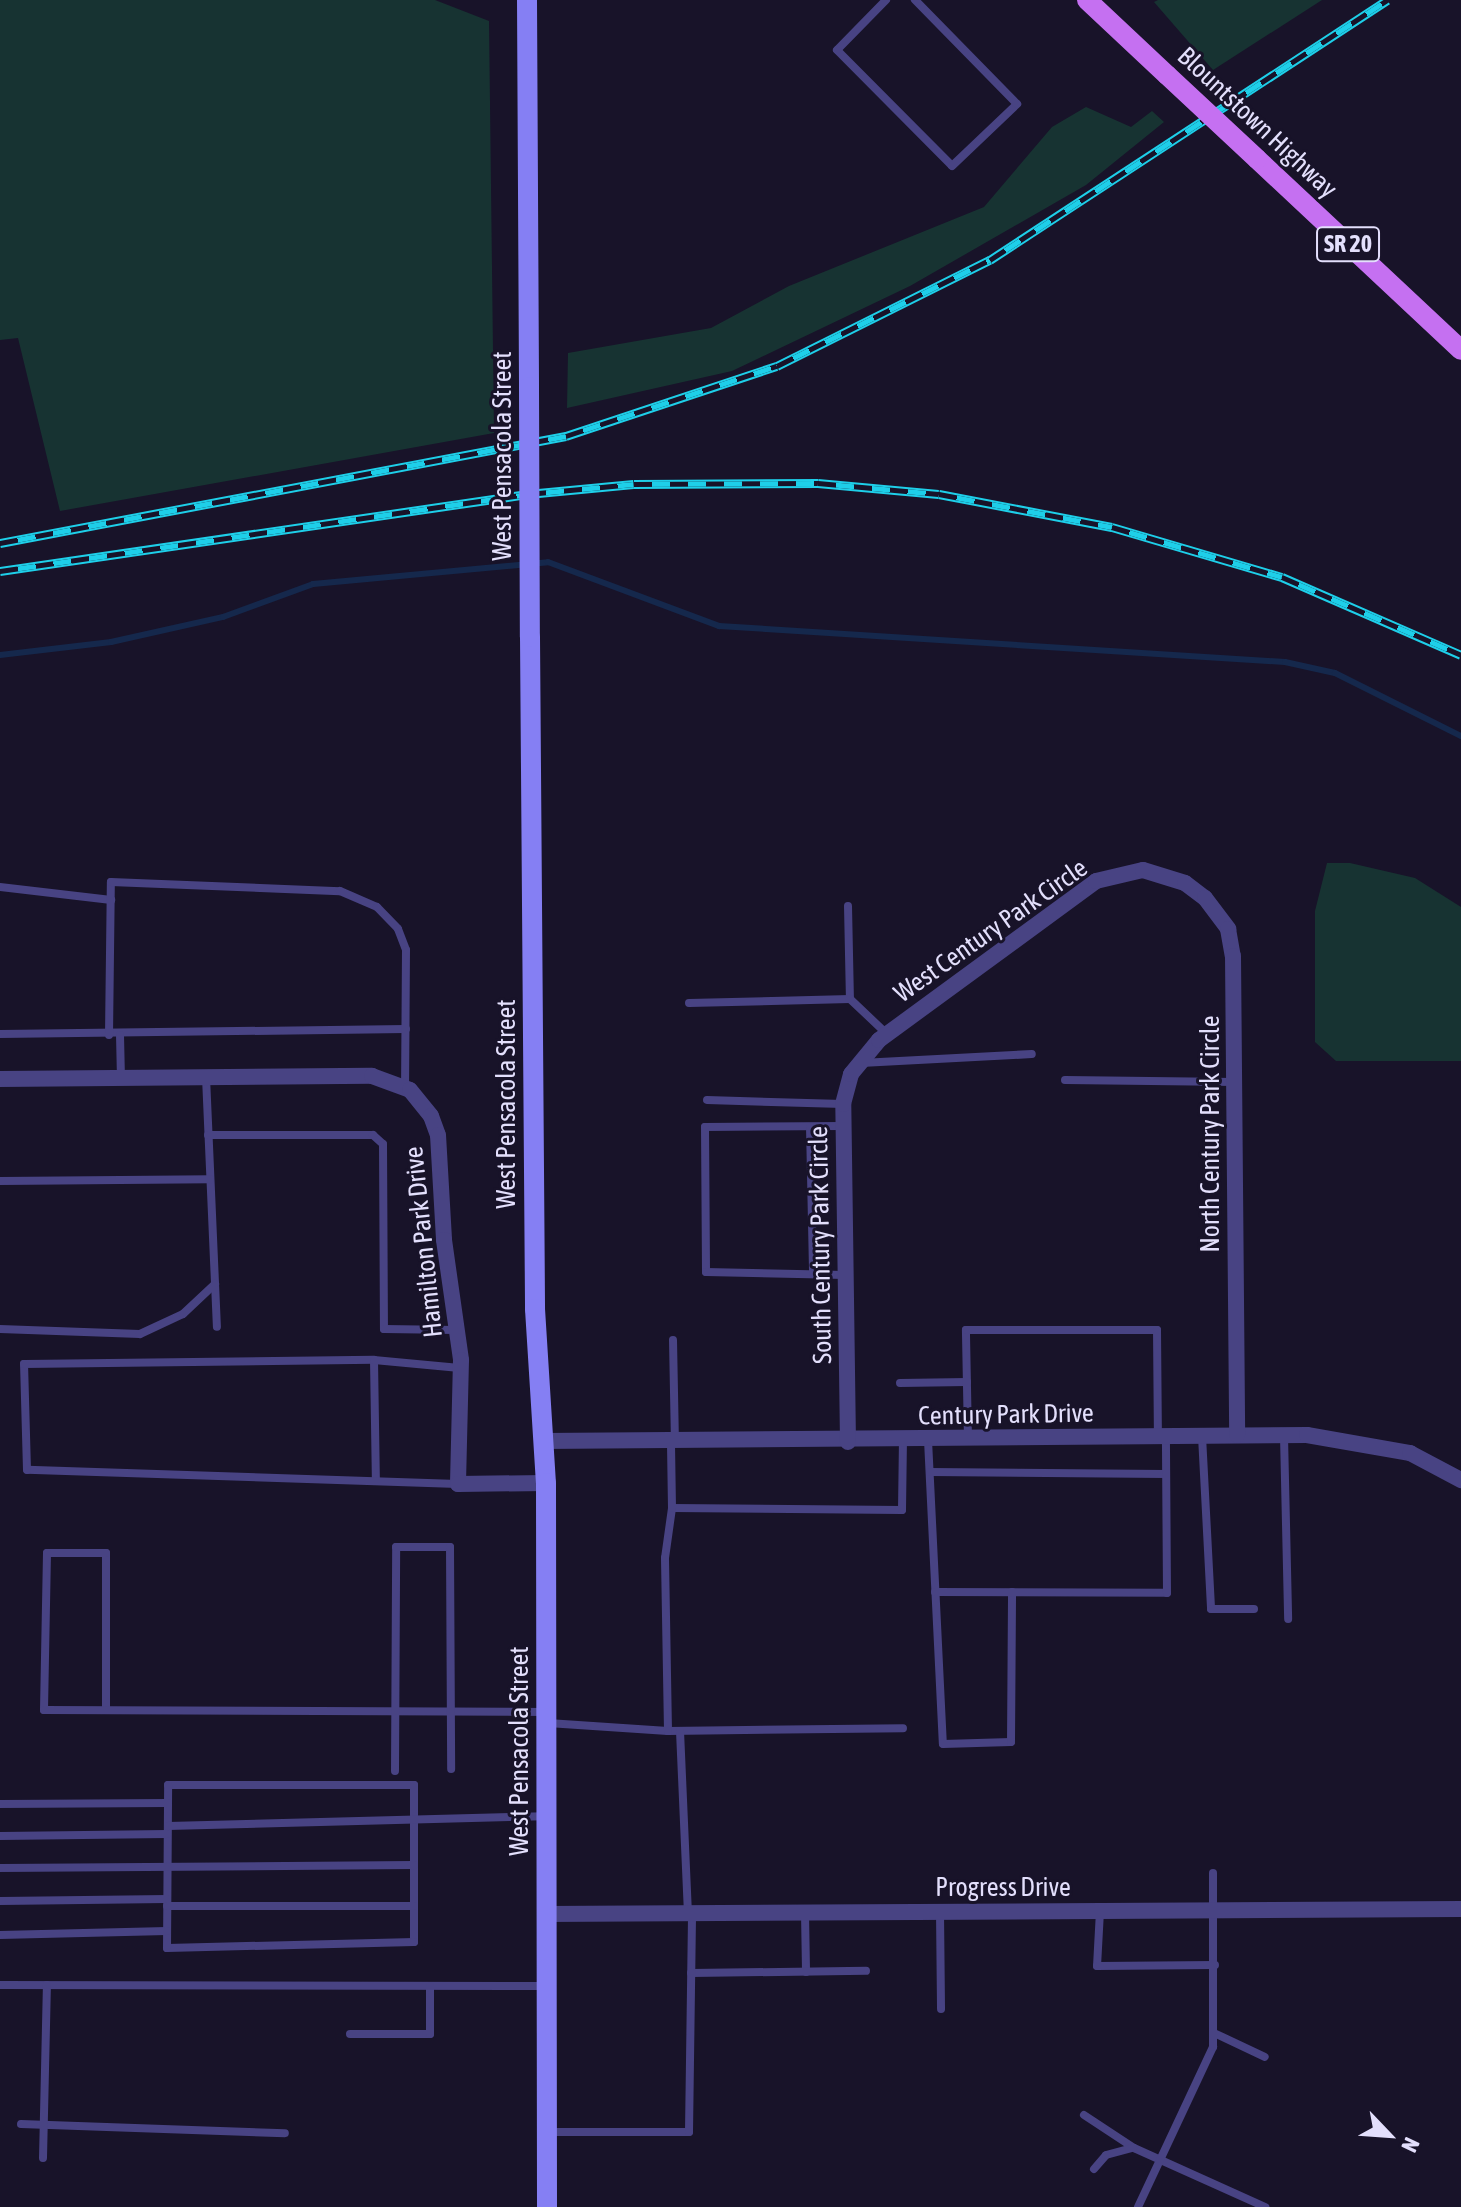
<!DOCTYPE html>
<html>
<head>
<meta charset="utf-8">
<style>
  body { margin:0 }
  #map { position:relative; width:1461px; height:2207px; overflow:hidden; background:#181329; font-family:"Asap Condensed",sans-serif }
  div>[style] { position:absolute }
  .green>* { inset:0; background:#173332 }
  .stream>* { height:6px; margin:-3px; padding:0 3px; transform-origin:3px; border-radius:3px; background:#15284c }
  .service>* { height:8px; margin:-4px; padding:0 4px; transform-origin:4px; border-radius:4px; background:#484383 }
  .minor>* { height:16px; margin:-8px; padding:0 8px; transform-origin:8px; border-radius:8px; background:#484383 }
  .secondary>* { height:20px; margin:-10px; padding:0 10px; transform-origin:10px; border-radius:10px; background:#857ff3 }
  .primary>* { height:20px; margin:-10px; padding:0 10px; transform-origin:10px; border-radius:10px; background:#c570f1 }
  .rail>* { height:9px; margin-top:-4.5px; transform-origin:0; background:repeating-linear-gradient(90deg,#181329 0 18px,#1ecfe9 0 36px); box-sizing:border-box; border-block:2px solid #1ecfe9 }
  .secondary-bridge>* { height:20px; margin:-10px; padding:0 10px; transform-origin:10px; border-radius:10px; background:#857ff3 }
  .primary-bridge>* { height:20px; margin:-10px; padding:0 10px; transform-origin:10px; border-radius:10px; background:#c570f1 }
  span { translate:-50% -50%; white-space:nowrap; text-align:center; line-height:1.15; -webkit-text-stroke:6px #181329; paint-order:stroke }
  .shield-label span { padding:2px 6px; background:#181329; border:2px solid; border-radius:6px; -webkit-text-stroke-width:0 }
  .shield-label { font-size:24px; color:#e3dffc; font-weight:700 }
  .street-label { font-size:26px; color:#e3dffc }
  .north { position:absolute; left:1349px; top:2095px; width:80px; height:80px; -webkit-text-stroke:6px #181329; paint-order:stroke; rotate:115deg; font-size:22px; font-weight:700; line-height:32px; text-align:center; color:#e3dffc }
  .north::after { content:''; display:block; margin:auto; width:28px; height:36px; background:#e3dffc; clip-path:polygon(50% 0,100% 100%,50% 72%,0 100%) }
</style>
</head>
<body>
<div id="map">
  <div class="green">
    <i style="clip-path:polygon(0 0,435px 0,489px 21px,494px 433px,60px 511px,18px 338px,0 340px)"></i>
    <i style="clip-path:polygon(1158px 0,1322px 0,1213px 70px,1154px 2px)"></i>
    <i style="clip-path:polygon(1086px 107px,1131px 127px,1152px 111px,1164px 122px,1086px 185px,910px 286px,732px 371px,567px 408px,568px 353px,711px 328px,789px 286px,984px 207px,1052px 127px)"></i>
    <i style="clip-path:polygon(1327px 863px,1350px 863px,1415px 878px,1461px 907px,1461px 1061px,1336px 1061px,1315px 1042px,1315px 911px)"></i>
  </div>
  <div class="stream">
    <i style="left:0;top:655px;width:112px;rotate:-6.7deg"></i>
    <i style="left:111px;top:642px;width:115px;rotate:-12.6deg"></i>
    <i style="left:223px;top:617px;width:96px;rotate:-20.1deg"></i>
    <i style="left:313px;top:584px;width:236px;rotate:-5.3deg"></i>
    <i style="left:548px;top:562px;width:183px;rotate:20.5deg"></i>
    <i style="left:719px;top:626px;width:567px;rotate:3.64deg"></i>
    <i style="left:1285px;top:662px;width:51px;rotate:12.4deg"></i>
    <i style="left:1335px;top:673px;width:141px;rotate:26.6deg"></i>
  </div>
  <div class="service">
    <i style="left:886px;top:0;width:70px;rotate:134.4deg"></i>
    <i style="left:837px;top:50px;width:163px;rotate:45.2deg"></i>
    <i style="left:952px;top:166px;width:90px;rotate:-43.6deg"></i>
    <i style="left:1017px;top:104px;width:146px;rotate:-134.4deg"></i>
    <i style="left:0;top:887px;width:112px;rotate:6.7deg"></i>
    <i style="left:848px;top:906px;width:93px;rotate:88.8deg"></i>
    <i style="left:689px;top:1003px;width:161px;rotate:-1.4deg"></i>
    <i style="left:850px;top:999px;width:51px;rotate:43.4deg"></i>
    <i style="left:0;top:1034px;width:406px;rotate:-0.7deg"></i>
    <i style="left:109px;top:1035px;width:153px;rotate:-89.3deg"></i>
    <i style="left:111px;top:882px;width:229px;rotate:2.3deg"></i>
    <i style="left:340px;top:891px;width:40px;rotate:23.4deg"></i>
    <i style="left:377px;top:907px;width:30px;rotate:46deg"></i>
    <i style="left:398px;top:929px;width:22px;rotate:69deg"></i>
    <i style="left:406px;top:950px;width:137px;rotate:90.4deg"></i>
    <i style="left:120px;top:1035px;width:43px;rotate:88.7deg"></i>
    <i style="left:861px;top:1063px;width:171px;rotate:-3deg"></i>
    <i style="left:206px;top:1077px;width:250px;rotate:87.5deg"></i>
    <i style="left:1065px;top:1080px;width:170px;rotate:0.7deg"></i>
    <i style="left:707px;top:1100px;width:136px;rotate:1.7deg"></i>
    <i style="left:843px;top:1126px;width:138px;rotate:179.6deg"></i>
    <i style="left:705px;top:1127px;width:145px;rotate:89.6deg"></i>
    <i style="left:706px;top:1272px;width:139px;rotate:1.2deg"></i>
    <i style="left:810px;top:1127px;width:147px;rotate:88.8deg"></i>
    <i style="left:208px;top:1135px;width:165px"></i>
    <i style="left:373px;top:1135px;width:13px;rotate:42deg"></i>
    <i style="left:383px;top:1144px;width:185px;rotate:89.7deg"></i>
    <i style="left:384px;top:1329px;width:72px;rotate:0.8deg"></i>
    <i style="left:0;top:1181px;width:210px;rotate:-0.5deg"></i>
    <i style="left:0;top:1329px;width:140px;rotate:2deg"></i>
    <i style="left:140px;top:1334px;width:47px;rotate:-24.9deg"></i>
    <i style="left:183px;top:1314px;width:44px;rotate:-43.2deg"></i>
    <i style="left:673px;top:1340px;width:101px;rotate:88.9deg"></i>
    <i style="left:374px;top:1360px;width:121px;rotate:89.1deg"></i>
    <i style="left:900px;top:1383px;width:67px;rotate:-0.9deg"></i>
    <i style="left:1202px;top:1436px;width:173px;rotate:87deg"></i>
    <i style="left:1211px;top:1609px;width:43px"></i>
    <i style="left:1284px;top:1436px;width:183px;rotate:88.7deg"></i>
    <i style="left:968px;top:1439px;width:109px;rotate:-91.1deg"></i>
    <i style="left:966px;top:1330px;width:191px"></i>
    <i style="left:1157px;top:1330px;width:106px;rotate:89.5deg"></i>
    <i style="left:928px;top:1440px;width:304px;rotate:87.2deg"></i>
    <i style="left:943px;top:1744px;width:68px;rotate:-1.7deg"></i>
    <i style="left:1011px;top:1742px;width:150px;rotate:-89.6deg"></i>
    <i style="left:930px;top:1472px;width:236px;rotate:0.5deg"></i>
    <i style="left:458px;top:1484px;width:431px;rotate:-178.1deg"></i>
    <i style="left:27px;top:1470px;width:106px;rotate:-91.6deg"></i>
    <i style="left:24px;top:1364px;width:350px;rotate:-0.7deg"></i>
    <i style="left:374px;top:1360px;width:86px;rotate:5.3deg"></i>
    <i style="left:672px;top:1508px;width:230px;rotate:0.5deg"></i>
    <i style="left:902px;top:1510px;width:69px;rotate:-89.2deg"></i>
    <i style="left:935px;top:1592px;width:232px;rotate:0.2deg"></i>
    <i style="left:1167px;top:1593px;width:156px;rotate:-90.4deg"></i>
    <i style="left:106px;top:1710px;width:157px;rotate:-90deg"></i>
    <i style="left:106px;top:1553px;width:59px;rotate:180deg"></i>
    <i style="left:47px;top:1553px;width:157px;rotate:91.1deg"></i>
    <i style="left:44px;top:1710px;width:502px;rotate:0.23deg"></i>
    <i style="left:548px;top:1723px;width:120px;rotate:3.8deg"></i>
    <i style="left:668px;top:1731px;width:235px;rotate:-0.7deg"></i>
    <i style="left:668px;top:1731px;width:173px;rotate:-91deg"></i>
    <i style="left:665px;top:1558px;width:50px;rotate:-82deg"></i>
    <i style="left:672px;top:1508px;width:67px;rotate:-90.9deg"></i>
    <i style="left:680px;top:1731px;width:183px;rotate:87.5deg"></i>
    <i style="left:395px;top:1771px;width:224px;rotate:-89.7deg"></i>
    <i style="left:396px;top:1547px;width:54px"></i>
    <i style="left:450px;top:1547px;width:222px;rotate:89.7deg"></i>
    <i style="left:168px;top:1785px;width:246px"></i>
    <i style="left:414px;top:1785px;width:157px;rotate:90deg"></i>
    <i style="left:414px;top:1942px;width:247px;rotate:178.6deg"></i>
    <i style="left:167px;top:1948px;width:163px;rotate:-89.6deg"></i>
    <i style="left:0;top:1804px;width:168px;rotate:-0.3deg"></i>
    <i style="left:168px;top:1826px;width:377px;rotate:-1.5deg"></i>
    <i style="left:0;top:1836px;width:167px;rotate:-0.7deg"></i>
    <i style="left:0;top:1868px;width:414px;rotate:-0.4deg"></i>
    <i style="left:0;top:1901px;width:167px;rotate:-0.7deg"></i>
    <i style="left:167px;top:1906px;width:247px"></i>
    <i style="left:1100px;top:1911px;width:55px;rotate:93.1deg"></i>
    <i style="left:1097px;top:1966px;width:118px;rotate:-0.5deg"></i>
    <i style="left:940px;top:1912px;width:97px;rotate:89.4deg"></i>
    <i style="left:805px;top:1913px;width:59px;rotate:89deg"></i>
    <i style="left:0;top:1935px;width:167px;rotate:-1.4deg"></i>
    <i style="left:691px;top:1973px;width:175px;rotate:-0.7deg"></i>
    <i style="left:0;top:1985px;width:546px;rotate:0.1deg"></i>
    <i style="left:1214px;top:2033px;width:56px;rotate:25.2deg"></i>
    <i style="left:350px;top:2034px;width:80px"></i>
    <i style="left:430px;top:2034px;width:48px;rotate:-90deg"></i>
    <i style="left:1084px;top:2115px;width:60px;rotate:33.4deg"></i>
    <i style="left:1134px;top:2148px;width:144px;rotate:24.2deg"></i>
    <i style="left:21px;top:2124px;width:264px;rotate:2deg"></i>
    <i style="left:548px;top:2132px;width:141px"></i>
    <i style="left:689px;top:2132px;width:218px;rotate:-89.2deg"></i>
    <i style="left:43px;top:2158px;width:173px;rotate:-88.7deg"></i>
    <i style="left:1094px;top:2169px;width:18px;rotate:-49deg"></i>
    <i style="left:1106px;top:2155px;width:28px;rotate:-15deg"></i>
    <i style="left:1138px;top:2207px;width:177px;rotate:-64.9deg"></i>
    <i style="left:1213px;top:2047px;width:174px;rotate:-90deg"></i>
  </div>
  <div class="minor">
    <i style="left:0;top:1079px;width:372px;rotate:-0.5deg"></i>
    <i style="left:372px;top:1076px;width:40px;rotate:20.2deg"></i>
    <i style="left:410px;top:1090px;width:33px;rotate:51deg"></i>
    <i style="left:431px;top:1116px;width:20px;rotate:70deg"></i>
    <i style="left:438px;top:1135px;width:105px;rotate:86.7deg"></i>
    <i style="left:444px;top:1240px;width:121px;rotate:81.9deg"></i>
    <i style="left:461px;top:1360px;width:124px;rotate:91.4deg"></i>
    <i style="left:458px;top:1484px;width:88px;rotate:-0.7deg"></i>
    <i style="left:543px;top:1441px;width:764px;rotate:-0.45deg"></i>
    <i style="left:1307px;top:1435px;width:105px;rotate:9.9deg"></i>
    <i style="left:1410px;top:1453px;width:58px;rotate:27.9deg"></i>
    <i style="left:848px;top:1442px;width:338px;rotate:-90.8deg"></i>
    <i style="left:843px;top:1104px;width:31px;rotate:-75deg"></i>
    <i style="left:851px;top:1074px;width:44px;rotate:-50.5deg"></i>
    <i style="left:879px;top:1040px;width:269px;rotate:-36.2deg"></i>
    <i style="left:1096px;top:881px;width:48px;rotate:-13.2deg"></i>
    <i style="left:1143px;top:870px;width:44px;rotate:17.2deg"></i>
    <i style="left:1185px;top:883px;width:25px;rotate:37deg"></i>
    <i style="left:1205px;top:898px;width:39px;rotate:53deg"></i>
    <i style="left:1228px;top:929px;width:27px;rotate:80deg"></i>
    <i style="left:1233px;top:956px;width:479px;rotate:89.5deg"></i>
    <i style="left:545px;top:1914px;width:916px;rotate:-0.31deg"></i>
  </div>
  <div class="secondary">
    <i style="left:527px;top:0;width:387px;rotate:89.7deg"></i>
    <i style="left:530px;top:637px;width:672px;rotate:89.57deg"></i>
    <i style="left:535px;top:1309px;width:174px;rotate:86.4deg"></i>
    <i style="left:546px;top:1483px;width:724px;rotate:89.92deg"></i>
  </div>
  <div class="primary">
    <i style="left:1087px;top:0;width:110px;rotate:43.2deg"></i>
    <i style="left:1257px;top:159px;width:279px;rotate:43.1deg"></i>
  </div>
  <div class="rail">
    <i style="left:0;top:543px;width:576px;rotate:-10.71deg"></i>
    <i style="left:566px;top:436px;width:222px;rotate:-18.4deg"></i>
    <i style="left:777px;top:366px;width:238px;rotate:-26.5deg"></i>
    <i style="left:990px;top:260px;width:475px;rotate:-33.2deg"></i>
    <i style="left:0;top:571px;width:534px;rotate:-8.3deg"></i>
    <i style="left:528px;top:494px;width:106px;rotate:-5.4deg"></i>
    <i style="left:634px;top:484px;width:184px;rotate:-0.3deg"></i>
    <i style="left:818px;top:483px;width:121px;rotate:5.2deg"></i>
    <i style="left:939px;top:494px;width:176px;rotate:10.8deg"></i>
    <i style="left:1112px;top:527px;width:177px;rotate:16.4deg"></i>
    <i style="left:1282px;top:577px;width:195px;rotate:23.5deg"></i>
  </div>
  <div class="secondary-bridge">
    <i style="left:529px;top:387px;width:250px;rotate:89.8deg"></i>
  </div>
  <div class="primary-bridge">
    <i style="left:1167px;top:75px;width:123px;rotate:43deg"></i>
  </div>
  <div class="shield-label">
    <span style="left:1348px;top:244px">SR 20</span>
  </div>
  <div class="street-label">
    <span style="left:1257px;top:123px;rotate:43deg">Blountstown Highway</span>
    <span style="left:503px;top:456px;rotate:-90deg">West Pensacola Street</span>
    <span style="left:991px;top:931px;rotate:-35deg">West Century Park Circle</span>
    <span style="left:507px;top:1104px;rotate:-90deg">West Pensacola Street</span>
    <span style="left:1211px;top:1134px;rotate:-90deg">North Century Park Circle</span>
    <span style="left:424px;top:1242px;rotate:-96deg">Hamilton Park Drive</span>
    <span style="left:821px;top:1245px;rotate:-91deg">South Century Park Circle</span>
    <span style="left:1006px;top:1415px;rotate:-1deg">Century Park Drive</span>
    <span style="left:520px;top:1751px;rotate:-90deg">West Pensacola Street</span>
    <span style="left:1003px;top:1888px">Progress Drive</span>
  </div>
  <div class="north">N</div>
</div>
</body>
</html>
